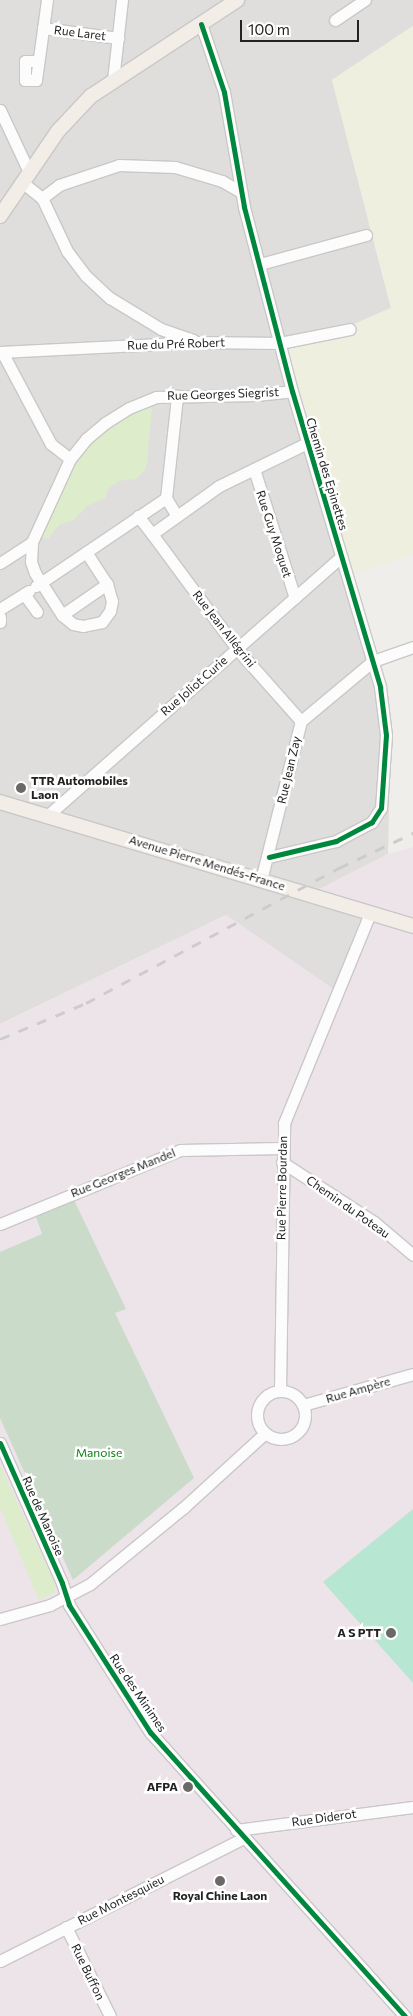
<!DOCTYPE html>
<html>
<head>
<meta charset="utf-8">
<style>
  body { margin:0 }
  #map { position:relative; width:413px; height:2016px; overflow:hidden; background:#f0eeeb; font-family:Commissioner,sans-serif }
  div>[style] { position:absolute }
  .residential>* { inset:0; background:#dfdedc }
  .industrial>* { inset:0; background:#ede4e9 }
  .farmland>* { inset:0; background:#efefdf }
  .grass>* { inset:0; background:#ddeccb }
  .cemetery>* { inset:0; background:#cadbca }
  .pitch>* { inset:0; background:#b7e6d2 }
  .roads { filter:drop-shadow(1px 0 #c9c8c7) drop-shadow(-1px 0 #c9c8c7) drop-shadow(0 1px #c9c8c7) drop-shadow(0 -1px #c9c8c7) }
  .minor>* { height:11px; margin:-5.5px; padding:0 5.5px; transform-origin:5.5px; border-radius:5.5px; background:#fdfcfc }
  .minor>.ring { margin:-5.5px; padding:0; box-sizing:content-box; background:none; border:11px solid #fdfcfc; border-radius:50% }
  .major>* { height:14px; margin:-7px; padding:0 7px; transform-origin:7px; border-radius:7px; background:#f3ede7 }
  .rail>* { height:2.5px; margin-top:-1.25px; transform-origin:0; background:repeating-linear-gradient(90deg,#ccc 0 10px,transparent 0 20px) }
  .cycleway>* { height:5px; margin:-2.5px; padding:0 2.5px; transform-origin:2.5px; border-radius:2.5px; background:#00873e }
  .dots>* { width:14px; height:14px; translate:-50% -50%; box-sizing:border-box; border:2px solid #fff; border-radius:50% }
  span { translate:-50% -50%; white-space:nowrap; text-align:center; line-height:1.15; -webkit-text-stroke:5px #fff; paint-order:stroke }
  .street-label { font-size:12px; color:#222 }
  .poi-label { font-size:12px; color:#222; font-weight:700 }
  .left { translate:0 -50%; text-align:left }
  .right { translate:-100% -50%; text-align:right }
  .park-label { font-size:12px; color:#0c8416 }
  .scale { position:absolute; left:240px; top:20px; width:119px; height:22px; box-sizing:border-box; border:2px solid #222; border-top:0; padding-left:6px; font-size:15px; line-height:18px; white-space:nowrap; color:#222; -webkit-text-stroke:4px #fff; paint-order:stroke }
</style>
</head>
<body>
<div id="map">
  <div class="residential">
    <i style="clip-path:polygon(0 0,413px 0,413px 26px,332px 80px,391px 308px,345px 328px,350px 575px,391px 722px,388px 854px,318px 890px,366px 906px,333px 989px,226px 915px,0 1024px)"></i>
  </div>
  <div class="industrial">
    <i style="clip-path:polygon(413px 847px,413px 2016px,0 2016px,0 1024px,226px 915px,333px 989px,366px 906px,317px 890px,388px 854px)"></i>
  </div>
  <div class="farmland">
    <i style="clip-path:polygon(413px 26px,413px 554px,350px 575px,285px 341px,345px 328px,391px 308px,332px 80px)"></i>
  </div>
  <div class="grass">
    <i style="clip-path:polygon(143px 405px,152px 405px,147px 464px,144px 471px,136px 479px,119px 481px,109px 488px,105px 498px,87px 506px,74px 520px,59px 525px,48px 539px,41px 537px,73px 461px,78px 462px,91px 440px)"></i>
    <i style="clip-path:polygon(0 1465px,56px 1586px,54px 1593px,39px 1600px,0 1508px)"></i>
  </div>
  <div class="cemetery">
    <i style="clip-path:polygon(73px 1198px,126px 1309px,115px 1313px,194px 1478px,73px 1580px,0 1418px,0 1252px,42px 1234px,35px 1214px)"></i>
  </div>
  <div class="pitch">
    <i style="clip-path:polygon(413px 1509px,413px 1683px,323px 1582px)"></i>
  </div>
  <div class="roads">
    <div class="minor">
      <i style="left:335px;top:20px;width:36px;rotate:-34deg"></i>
      <i style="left:201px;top:24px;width:72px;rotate:71.3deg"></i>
      <i style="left:224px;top:92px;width:117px;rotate:80.1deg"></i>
      <i style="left:244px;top:207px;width:190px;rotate:75.4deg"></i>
      <i style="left:292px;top:391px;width:309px;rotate:73.4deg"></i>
      <i style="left:380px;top:687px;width:48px;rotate:82.9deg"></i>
      <i style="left:386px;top:735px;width:73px;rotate:93.9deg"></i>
      <i style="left:381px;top:808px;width:17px;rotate:123deg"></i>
      <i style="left:372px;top:822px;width:41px;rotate:152.2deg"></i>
      <i style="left:336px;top:841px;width:69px;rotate:166.6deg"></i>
      <i style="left:43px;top:28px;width:76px;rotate:7.6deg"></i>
      <i style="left:38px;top:61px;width:13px;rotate:180deg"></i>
      <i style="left:25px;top:61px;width:19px;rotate:90deg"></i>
      <i style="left:25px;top:80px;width:11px"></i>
      <i style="left:36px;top:80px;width:81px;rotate:-82.2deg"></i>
      <i style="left:113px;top:80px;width:81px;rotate:-83.6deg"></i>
      <i style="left:0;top:110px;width:68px;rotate:64.9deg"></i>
      <i style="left:22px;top:182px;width:26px;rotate:39deg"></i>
      <i style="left:42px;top:198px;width:59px;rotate:64.7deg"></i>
      <i style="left:67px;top:251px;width:31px;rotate:53deg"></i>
      <i style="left:86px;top:276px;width:33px;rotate:43deg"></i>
      <i style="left:110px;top:298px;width:60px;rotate:31.3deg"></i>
      <i style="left:161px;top:329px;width:34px;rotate:19deg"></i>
      <i style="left:42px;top:198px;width:21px;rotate:-37deg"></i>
      <i style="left:59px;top:185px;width:63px;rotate:-18.4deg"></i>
      <i style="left:119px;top:165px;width:56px;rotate:2deg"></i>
      <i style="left:175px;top:167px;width:49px;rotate:16.6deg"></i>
      <i style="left:222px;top:181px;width:22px;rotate:30deg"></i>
      <i style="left:260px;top:264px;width:110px;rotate:-15.3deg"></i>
      <i style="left:0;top:352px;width:199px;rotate:-2.9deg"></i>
      <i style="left:199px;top:342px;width:81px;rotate:0.7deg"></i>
      <i style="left:280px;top:343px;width:71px;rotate:-11.3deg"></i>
      <i style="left:2px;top:352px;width:104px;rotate:62deg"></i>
      <i style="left:51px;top:444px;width:24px;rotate:38deg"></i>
      <i style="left:254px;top:469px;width:135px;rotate:72.4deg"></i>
      <i style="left:166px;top:498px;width:103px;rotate:-83.8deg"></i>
      <i style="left:138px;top:516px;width:23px;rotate:52deg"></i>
      <i style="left:152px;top:534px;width:82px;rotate:-35.6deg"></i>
      <i style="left:219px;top:486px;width:98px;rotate:-26deg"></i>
      <i style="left:152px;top:534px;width:143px;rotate:53.5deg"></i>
      <i style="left:237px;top:649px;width:96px;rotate:48.4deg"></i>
      <i style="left:86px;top:552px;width:38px;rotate:57deg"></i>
      <i style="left:107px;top:584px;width:18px;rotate:74deg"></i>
      <i style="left:112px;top:601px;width:10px;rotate:101deg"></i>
      <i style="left:110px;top:611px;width:14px;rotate:126deg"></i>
      <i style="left:102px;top:622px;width:19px;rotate:168deg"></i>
      <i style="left:83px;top:626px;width:10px;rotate:-169deg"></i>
      <i style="left:73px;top:624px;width:14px;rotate:-141deg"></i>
      <i style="left:62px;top:615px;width:50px;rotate:-122.7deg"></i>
      <i style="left:35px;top:573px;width:12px;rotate:-110deg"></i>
      <i style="left:31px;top:562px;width:20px;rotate:-87deg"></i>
      <i style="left:32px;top:542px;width:91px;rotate:-65.4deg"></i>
      <i style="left:70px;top:459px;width:26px;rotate:-51deg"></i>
      <i style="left:86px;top:439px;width:25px;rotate:-40deg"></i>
      <i style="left:105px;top:423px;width:28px;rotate:-32deg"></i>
      <i style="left:129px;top:408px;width:29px;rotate:-22deg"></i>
      <i style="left:156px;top:397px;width:100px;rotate:-1.1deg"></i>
      <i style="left:256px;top:395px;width:36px;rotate:-6deg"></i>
      <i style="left:0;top:563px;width:38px;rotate:-33deg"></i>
      <i style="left:36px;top:586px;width:157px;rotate:-34.1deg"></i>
      <i style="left:166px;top:498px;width:21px;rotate:59deg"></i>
      <i style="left:24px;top:594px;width:22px;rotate:54deg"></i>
      <i style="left:0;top:609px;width:34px;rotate:-32deg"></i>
      <i style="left:62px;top:615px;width:55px;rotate:-34.6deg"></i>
      <i style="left:0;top:617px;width:5px;rotate:90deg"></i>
      <i style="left:47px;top:816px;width:392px;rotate:-41.4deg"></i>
      <i style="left:261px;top:880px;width:164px;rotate:-75.9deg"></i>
      <i style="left:301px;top:721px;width:94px;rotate:-39.8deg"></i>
      <i style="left:373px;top:661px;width:42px;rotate:-19.3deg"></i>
      <i style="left:282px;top:1162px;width:110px;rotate:33.1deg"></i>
      <i style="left:374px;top:1222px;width:51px;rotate:40.2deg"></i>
      <i style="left:0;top:1224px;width:195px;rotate:-22.3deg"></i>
      <i style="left:180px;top:1150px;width:102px;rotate:-1.1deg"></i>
      <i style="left:280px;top:1391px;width:268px;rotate:-89.1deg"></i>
      <i style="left:284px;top:1123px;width:227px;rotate:-67.7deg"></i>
      <i class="ring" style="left:257px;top:1391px;width:37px;height:37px"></i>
      <i style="left:303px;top:1405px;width:114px;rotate:-15.7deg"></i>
      <i style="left:0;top:1443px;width:153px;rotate:66.1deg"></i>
      <i style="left:62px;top:1583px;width:23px;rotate:72deg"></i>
      <i style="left:69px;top:1605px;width:151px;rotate:57.5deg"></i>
      <i style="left:150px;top:1732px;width:382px;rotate:48.1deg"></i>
      <i style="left:0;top:1619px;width:52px;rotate:-15.6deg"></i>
      <i style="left:50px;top:1605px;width:45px;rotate:-27.7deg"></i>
      <i style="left:90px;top:1584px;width:120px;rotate:-39.3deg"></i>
      <i style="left:183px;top:1508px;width:111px;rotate:-42.4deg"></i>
      <i style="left:236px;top:1830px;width:178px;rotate:-7.4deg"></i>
      <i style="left:66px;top:1927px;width:99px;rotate:63.7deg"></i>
      <i style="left:0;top:1961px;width:271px;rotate:-26.8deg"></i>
    </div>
    <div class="major">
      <i style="left:0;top:216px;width:103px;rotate:-55.7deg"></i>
      <i style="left:58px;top:131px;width:48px;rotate:-46.7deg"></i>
      <i style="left:91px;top:96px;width:175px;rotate:-33.3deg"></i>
      <i style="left:0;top:802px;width:431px;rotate:16.7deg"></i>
    </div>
  </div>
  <div class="rail">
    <i style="left:0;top:1039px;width:93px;rotate:-22.7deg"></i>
    <i style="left:86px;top:1003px;width:287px;rotate:-28.1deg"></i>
    <i style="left:339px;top:868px;width:82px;rotate:-25.3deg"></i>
  </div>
  <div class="cycleway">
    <i style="left:201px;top:24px;width:72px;rotate:71.3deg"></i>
    <i style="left:224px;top:92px;width:117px;rotate:80.1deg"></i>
    <i style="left:244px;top:207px;width:190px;rotate:75.4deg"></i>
    <i style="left:292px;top:391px;width:309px;rotate:73.4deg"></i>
    <i style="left:380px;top:687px;width:48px;rotate:82.9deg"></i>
    <i style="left:386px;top:735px;width:73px;rotate:93.9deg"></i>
    <i style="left:381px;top:808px;width:17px;rotate:123deg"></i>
    <i style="left:372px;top:822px;width:41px;rotate:152.2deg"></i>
    <i style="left:336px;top:841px;width:69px;rotate:166.6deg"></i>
    <i style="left:0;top:1443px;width:153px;rotate:66.1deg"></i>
    <i style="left:62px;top:1583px;width:23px;rotate:72deg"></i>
    <i style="left:69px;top:1605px;width:151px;rotate:57.5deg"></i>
    <i style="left:150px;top:1732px;width:382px;rotate:48.1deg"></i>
  </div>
  <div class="dots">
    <i style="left:21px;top:788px;background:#6a6968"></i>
    <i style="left:391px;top:1633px;background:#6a6968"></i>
    <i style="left:188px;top:1787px;background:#6a6968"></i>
    <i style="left:220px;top:1881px;background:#6a6968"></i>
  </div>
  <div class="street-label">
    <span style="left:80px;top:33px;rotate:7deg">Rue Laret</span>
    <span style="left:176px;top:344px;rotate:-2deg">Rue du Pré Robert</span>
    <span style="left:223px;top:394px;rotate:-2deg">Rue Georges Siegrist</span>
    <span style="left:327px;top:474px;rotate:73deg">Chemin des Epinettes</span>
    <span style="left:274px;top:534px;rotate:72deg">Rue Guy Moquet</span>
    <span style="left:224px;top:629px;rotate:52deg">Rue Jean Allégrini</span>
    <span style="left:194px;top:686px;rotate:-41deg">Rue Joliot Curie</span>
    <span style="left:289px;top:770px;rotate:-77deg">Rue Jean Zay</span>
    <span style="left:207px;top:863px;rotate:17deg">Avenue Pierre Mendés-France</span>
    <span style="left:123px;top:1173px;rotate:-22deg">Rue Georges Mandel</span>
    <span style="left:282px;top:1188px;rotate:-89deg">Rue Pierre Bourdan</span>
    <span style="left:348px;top:1207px;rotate:35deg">Chemin du Poteau</span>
    <span style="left:358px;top:1390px;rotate:-16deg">Rue Ampère</span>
    <span style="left:43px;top:1516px;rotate:66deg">Rue de Manoise</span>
    <span style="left:138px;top:1693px;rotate:56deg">Rue des Minimes</span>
    <span style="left:324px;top:1818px;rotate:-8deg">Rue Diderot</span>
    <span style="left:121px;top:1900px;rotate:-27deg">Rue Montesquieu</span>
    <span style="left:88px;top:1972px;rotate:64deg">Rue Buffon</span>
  </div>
  <div class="poi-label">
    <span class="left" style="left:31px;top:788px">TTR Automobiles<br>Laon</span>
    <span class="right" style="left:381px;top:1633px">A S PTT</span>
    <span class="right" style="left:178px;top:1787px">AFPA</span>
    <span style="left:220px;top:1896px">Royal Chine Laon</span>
  </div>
  <div class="park-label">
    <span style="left:99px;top:1453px">Manoise</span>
  </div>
  <div class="scale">100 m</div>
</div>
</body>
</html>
